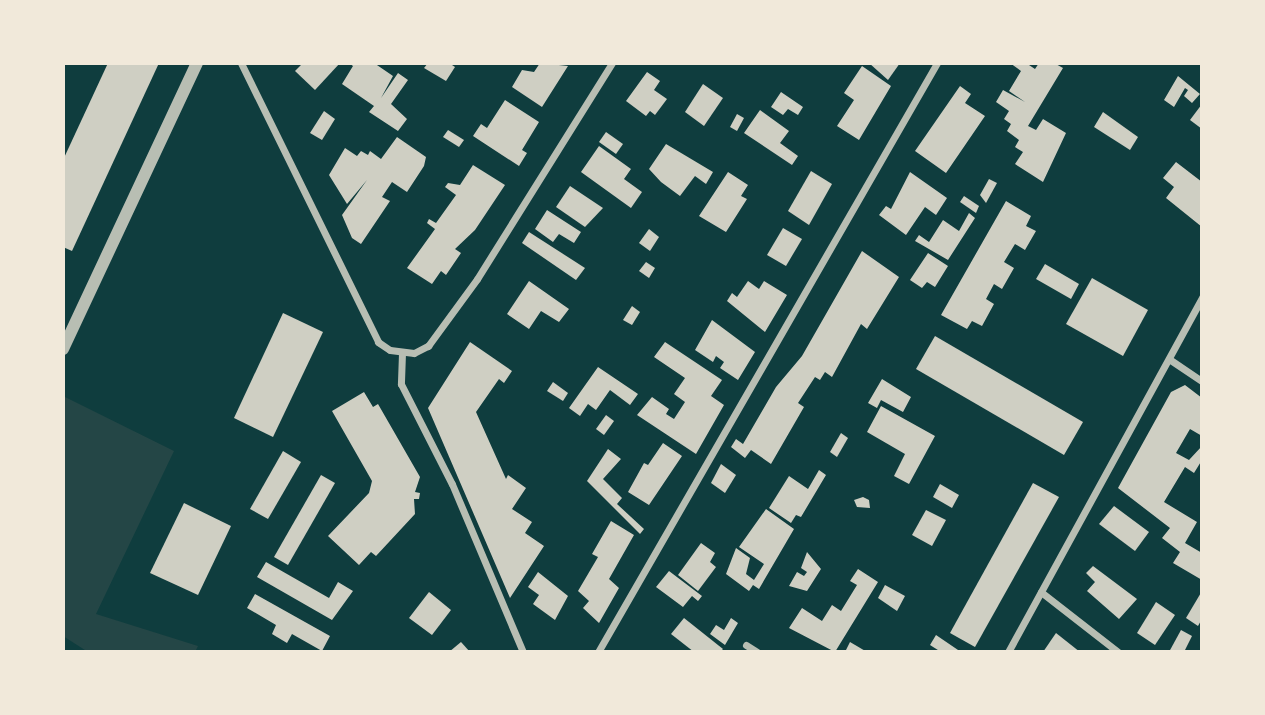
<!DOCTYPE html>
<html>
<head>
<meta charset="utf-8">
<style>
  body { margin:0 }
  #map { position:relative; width:1265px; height:715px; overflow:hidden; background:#0f3d3e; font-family:"Libre Baskerville",serif }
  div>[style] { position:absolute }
  .green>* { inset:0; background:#244646 }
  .building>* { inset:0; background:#cfcfc3 }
  .minor>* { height:7px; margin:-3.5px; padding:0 3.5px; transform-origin:3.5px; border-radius:3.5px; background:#b8beb3 }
  .tertiary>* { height:12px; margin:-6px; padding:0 6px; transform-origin:6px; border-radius:6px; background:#b8beb3 }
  span { translate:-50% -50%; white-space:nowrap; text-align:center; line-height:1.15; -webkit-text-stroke:5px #f1e9da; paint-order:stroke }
  .frame { position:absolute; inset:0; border:65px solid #f1e9da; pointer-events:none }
</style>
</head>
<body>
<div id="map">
  <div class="green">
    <i style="clip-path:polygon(63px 396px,174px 451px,96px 614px,198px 646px,195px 652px,88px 652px,63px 636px)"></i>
  </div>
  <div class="building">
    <i style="clip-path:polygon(108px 63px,159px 63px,72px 251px,63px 247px,63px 160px)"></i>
    <i style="clip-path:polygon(303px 63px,340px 63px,315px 90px,295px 71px)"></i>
    <i style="clip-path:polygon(349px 63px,374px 63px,393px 76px,381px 98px,398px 73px,408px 80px,391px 104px,407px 119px,398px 131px,369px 112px,374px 106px,342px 84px,353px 66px)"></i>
    <i style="clip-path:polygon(428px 63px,449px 63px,455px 67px,446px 81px,424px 68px)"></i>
    <i style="clip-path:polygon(540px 63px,568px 66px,542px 107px,512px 87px,522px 70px,534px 72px)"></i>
    <i style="clip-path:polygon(869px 63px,900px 63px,888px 80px)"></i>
    <i style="clip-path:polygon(1010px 63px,1026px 63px,1035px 69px,1039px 63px,1054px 63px,1063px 68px,1028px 126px,1036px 130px,1043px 119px,1066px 133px,1043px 182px,1015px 164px,1023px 152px,1015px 147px,1019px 140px,1007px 131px,1011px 124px,1004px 119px,1009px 111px,996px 102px,1003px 90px,1025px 102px,1009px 91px,1021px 71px)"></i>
    <i style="clip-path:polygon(862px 66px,891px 86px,859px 140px,837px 126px,854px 100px,844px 93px)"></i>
    <i style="clip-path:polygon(647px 72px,660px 81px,654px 90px,667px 99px,655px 115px,650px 111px,646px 116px,626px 101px)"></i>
    <i style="clip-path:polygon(1178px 76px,1200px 94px,1192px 103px,1184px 96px,1188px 90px,1185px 88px,1174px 107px,1164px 100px)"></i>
    <i style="clip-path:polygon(703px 84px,723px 98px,704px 126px,685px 112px)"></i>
    <i style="clip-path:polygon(960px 86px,971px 94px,965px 103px,985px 116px,946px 173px,915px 151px)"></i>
    <i style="clip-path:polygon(781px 92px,803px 107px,798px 115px,788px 109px,783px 115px,771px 107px)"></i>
    <i style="clip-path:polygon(505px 100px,539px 122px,522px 150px,527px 153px,519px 166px,473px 136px,481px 124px,487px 128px)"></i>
    <i style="clip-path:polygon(1202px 104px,1202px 129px,1190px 120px)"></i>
    <i style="clip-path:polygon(760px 110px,789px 131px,780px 143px,798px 156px,792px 165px,744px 133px)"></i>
    <i style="clip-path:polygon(324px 111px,335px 119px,322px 140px,310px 133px)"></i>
    <i style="clip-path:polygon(1103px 112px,1138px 137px,1130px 150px,1094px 127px)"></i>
    <i style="clip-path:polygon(737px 114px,744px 118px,737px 131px,730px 127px)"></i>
    <i style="clip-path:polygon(448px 130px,464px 140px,459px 147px,443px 137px)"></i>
    <i style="clip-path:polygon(606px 132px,623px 144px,616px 154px,599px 142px)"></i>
    <i style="clip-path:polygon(397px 137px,426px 157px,424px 166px,407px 192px,392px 182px,382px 197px,390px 201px,361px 244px,352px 238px,342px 215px,367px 180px,347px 204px,329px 175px,345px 148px,357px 156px,361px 151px,368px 155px,370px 151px,381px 159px)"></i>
    <i style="clip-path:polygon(666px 144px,713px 172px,706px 184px,695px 176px,680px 196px,661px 182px,649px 169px)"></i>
    <i style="clip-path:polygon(599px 146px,631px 169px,624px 179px,642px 192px,631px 208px,581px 172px)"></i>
    <i style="clip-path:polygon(1176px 162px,1202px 182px,1202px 227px,1166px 198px,1174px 187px,1163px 178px)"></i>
    <i style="clip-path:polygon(473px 165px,505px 185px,475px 230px,455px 249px,461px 253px,446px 275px,441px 271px,432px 284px,407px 268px,435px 229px,427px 223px,429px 219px,436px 223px,456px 195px,445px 187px,448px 183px,460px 185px)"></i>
    <i style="clip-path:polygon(811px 171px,832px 184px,809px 225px,788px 211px)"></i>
    <i style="clip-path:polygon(728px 172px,748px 185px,741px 196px,747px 199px,726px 232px,699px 216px)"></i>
    <i style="clip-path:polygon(910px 172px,947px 198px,936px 215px,925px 207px,906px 235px,879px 215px,886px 206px,891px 209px)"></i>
    <i style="clip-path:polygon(989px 179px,997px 183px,986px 203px,980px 195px)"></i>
    <i style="clip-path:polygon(570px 186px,603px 208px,585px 227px,556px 207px)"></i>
    <i style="clip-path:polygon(964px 196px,979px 206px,976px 213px,960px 202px)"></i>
    <i style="clip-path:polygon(1006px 201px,1031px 216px,1026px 226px,1036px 231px,1025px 250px,1015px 244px,1004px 262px,1014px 268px,1002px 289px,994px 284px,986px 299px,994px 304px,982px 326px,972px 321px,967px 329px,941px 315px)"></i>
    <i style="clip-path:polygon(547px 210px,581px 232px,574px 243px,559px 234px,553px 242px,535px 229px)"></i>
    <i style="clip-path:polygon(969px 213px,975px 218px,948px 260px,915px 241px,919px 235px,929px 242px,943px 220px,959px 231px)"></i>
    <i style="clip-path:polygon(783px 228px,802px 239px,786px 266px,767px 255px)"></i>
    <i style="clip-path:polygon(649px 229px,659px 237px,650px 251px,639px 243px)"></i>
    <i style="clip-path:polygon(529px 232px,585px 268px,576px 280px,522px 243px)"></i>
    <i style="clip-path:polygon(862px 251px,899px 277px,867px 329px,861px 324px,832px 377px,825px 372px,820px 380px,815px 377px,798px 403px,804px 407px,771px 464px,751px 450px,745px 458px,731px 447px,736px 439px,743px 444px,776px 387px,802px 356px)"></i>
    <i style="clip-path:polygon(928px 253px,948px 266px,935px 287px,927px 282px,922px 288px,910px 280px)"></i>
    <i style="clip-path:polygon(646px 262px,655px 268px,649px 278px,639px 271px)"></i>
    <i style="clip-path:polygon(1045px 264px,1079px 284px,1071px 299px,1036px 279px)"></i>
    <i style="clip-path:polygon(1092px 278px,1148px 310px,1123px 356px,1066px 324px)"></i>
    <i style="clip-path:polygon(529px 281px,569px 309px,559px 322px,541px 311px,529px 329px,507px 314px)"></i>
    <i style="clip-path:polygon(748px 281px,759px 289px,764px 281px,787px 295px,765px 332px,727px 301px,732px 293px,737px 297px)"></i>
    <i style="clip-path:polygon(632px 306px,640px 312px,632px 325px,623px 320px)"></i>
    <i style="clip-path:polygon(283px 313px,323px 332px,273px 437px,234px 418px)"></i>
    <i style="clip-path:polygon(712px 320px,755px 352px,738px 380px,720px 368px,724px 362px,716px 356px,713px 362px,695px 350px)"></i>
    <i style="clip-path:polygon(935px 336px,1083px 422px,1064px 455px,916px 369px)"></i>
    <i style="clip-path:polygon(470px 342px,512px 371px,504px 383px,499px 379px,476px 412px,506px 479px,508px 475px,526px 488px,512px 509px,532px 522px,525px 533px,544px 546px,510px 598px,428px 408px)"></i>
    <i style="clip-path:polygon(665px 342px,722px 380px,711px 396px,724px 405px,696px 454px,637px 415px,652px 397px,669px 409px,666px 414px,674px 419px,685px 402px,674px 394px,685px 378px,654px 357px)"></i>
    <i style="clip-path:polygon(598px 367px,638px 394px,630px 405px,610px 390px,596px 410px,588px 404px,580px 416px,569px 408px)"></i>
    <i style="clip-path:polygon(882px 379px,911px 397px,903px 412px,881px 400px,877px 408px,868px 403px)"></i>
    <i style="clip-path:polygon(553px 382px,568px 393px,563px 401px,547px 391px)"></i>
    <i style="clip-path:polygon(1185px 385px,1202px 398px,1202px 436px,1190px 429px,1176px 453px,1189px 460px,1202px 446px,1202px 460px,1194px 473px,1185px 467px,1164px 502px,1197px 522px,1185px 543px,1202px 553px,1202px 580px,1173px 563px,1180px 552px,1162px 538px,1170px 528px,1118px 488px,1171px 392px)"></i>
    <i style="clip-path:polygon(364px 392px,373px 407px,378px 404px,420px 477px,415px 492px,420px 493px,419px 499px,414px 499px,415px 514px,376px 556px,371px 552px,359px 565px,328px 536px,369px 493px,372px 481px,332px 411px)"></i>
    <i style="clip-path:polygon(881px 406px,935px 436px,909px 484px,894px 476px,905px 454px,867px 432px)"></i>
    <i style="clip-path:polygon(606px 415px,614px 421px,604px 435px,596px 429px)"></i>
    <i style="clip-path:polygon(841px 433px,848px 438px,837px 457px,830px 452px)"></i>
    <i style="clip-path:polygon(663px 443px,682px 456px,649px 505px,628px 492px,644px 463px,648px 465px)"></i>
    <i style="clip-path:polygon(608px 449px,621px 459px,603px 479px,622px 498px,617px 504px,644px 529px,640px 534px,587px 481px)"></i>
    <i style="clip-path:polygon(283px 451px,301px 462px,268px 519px,250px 509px)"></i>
    <i style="clip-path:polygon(721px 464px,736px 475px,725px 493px,711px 483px)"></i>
    <i style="clip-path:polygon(819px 470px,826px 475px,801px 517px,796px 515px,791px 523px,769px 508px,789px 476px,808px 489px)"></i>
    <i style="clip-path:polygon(321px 475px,335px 483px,288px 565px,274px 557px)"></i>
    <i style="clip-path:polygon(1033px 483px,1059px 497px,975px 647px,950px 633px)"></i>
    <i style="clip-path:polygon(940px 484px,959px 495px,952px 508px,933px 497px)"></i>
    <i style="clip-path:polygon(863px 497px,869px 500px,870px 508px,857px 507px,854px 500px)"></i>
    <i style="clip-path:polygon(184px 503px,231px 526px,198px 595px,150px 573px)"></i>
    <i style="clip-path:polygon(1114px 506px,1149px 532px,1135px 551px,1099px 524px)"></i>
    <i style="clip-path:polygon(766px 509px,794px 529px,759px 589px,753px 585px,749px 591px,726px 574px,736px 548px,750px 558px,746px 574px,754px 580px,764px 564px,739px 547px)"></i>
    <i style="clip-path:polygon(926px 510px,946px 520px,932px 546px,912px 535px)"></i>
    <i style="clip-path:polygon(611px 521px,634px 535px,609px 579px,619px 588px,599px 623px,583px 608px,589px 601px,578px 591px,598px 557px,592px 554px)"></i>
    <i style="clip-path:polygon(701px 543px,715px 553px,710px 562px,716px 567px,698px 591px,678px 575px)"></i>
    <i style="clip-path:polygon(807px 552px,821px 569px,807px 591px,789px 586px,797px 572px,804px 576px,807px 572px,801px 568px)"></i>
    <i style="clip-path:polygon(266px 562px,329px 598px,338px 582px,353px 591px,332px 620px,257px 577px)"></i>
    <i style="clip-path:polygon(1093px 566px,1137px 599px,1119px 619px,1087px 591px,1095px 582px,1086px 573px)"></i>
    <i style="clip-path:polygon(858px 569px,878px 582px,835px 652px,789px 628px,802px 608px,822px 621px,832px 605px,841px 611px,857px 585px,850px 581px)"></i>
    <i style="clip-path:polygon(669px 571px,702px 596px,698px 601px,692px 596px,683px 607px,656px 587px)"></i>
    <i style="clip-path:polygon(538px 572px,568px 596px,555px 620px,533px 604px,539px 595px,528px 587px)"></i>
    <i style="clip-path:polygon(885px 585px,905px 596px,897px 611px,878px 598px)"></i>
    <i style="clip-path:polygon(1202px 591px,1202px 619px,1198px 626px,1186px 618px)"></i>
    <i style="clip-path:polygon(429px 592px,451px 610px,432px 635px,409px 618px)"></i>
    <i style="clip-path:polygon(255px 594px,330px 636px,322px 651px,292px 634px,287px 643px,272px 634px,276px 625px,247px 608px)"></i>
    <i style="clip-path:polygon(1156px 602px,1175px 615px,1155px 645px,1137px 633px)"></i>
    <i style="clip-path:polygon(684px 618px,723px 649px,720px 652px,694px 652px,671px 634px)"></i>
    <i style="clip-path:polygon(731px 618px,738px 623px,725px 645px,710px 634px,716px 625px,724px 630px)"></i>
    <i style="clip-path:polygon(1181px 630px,1192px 636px,1184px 652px,1169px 652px)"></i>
    <i style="clip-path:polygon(1056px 633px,1080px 652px,1043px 652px)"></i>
    <i style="clip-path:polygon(936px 635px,961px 652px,941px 652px,930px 645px)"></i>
    <i style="clip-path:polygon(461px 642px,470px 652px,449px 652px)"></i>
    <i style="clip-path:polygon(850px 642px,867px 652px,845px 652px)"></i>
  </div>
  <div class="minor">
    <i style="left:241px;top:63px;width:311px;rotate:63.8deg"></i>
    <i style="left:378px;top:342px;width:14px;rotate:34deg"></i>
    <i style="left:390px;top:350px;width:24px;rotate:7deg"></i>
    <i style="left:414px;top:353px;width:16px;rotate:-27deg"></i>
    <i style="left:428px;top:346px;width:83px;rotate:-53.8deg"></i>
    <i style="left:477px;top:279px;width:255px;rotate:-58deg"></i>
    <i style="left:402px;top:353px;width:31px;rotate:92deg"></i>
    <i style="left:401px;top:384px;width:112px;rotate:63deg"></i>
    <i style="left:452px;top:484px;width:182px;rotate:67.1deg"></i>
    <i style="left:1169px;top:359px;width:40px;rotate:34deg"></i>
    <i style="left:1041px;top:592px;width:98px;rotate:37.9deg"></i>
    <i style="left:746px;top:645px;width:13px;rotate:32deg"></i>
    <i style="left:598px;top:652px;width:680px;rotate:-60.08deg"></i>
    <i style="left:1008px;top:652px;width:405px;rotate:-61.3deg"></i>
  </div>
  <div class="tertiary">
    <i style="left:63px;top:349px;width:316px;rotate:-64.9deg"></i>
  </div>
  <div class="frame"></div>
</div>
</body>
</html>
